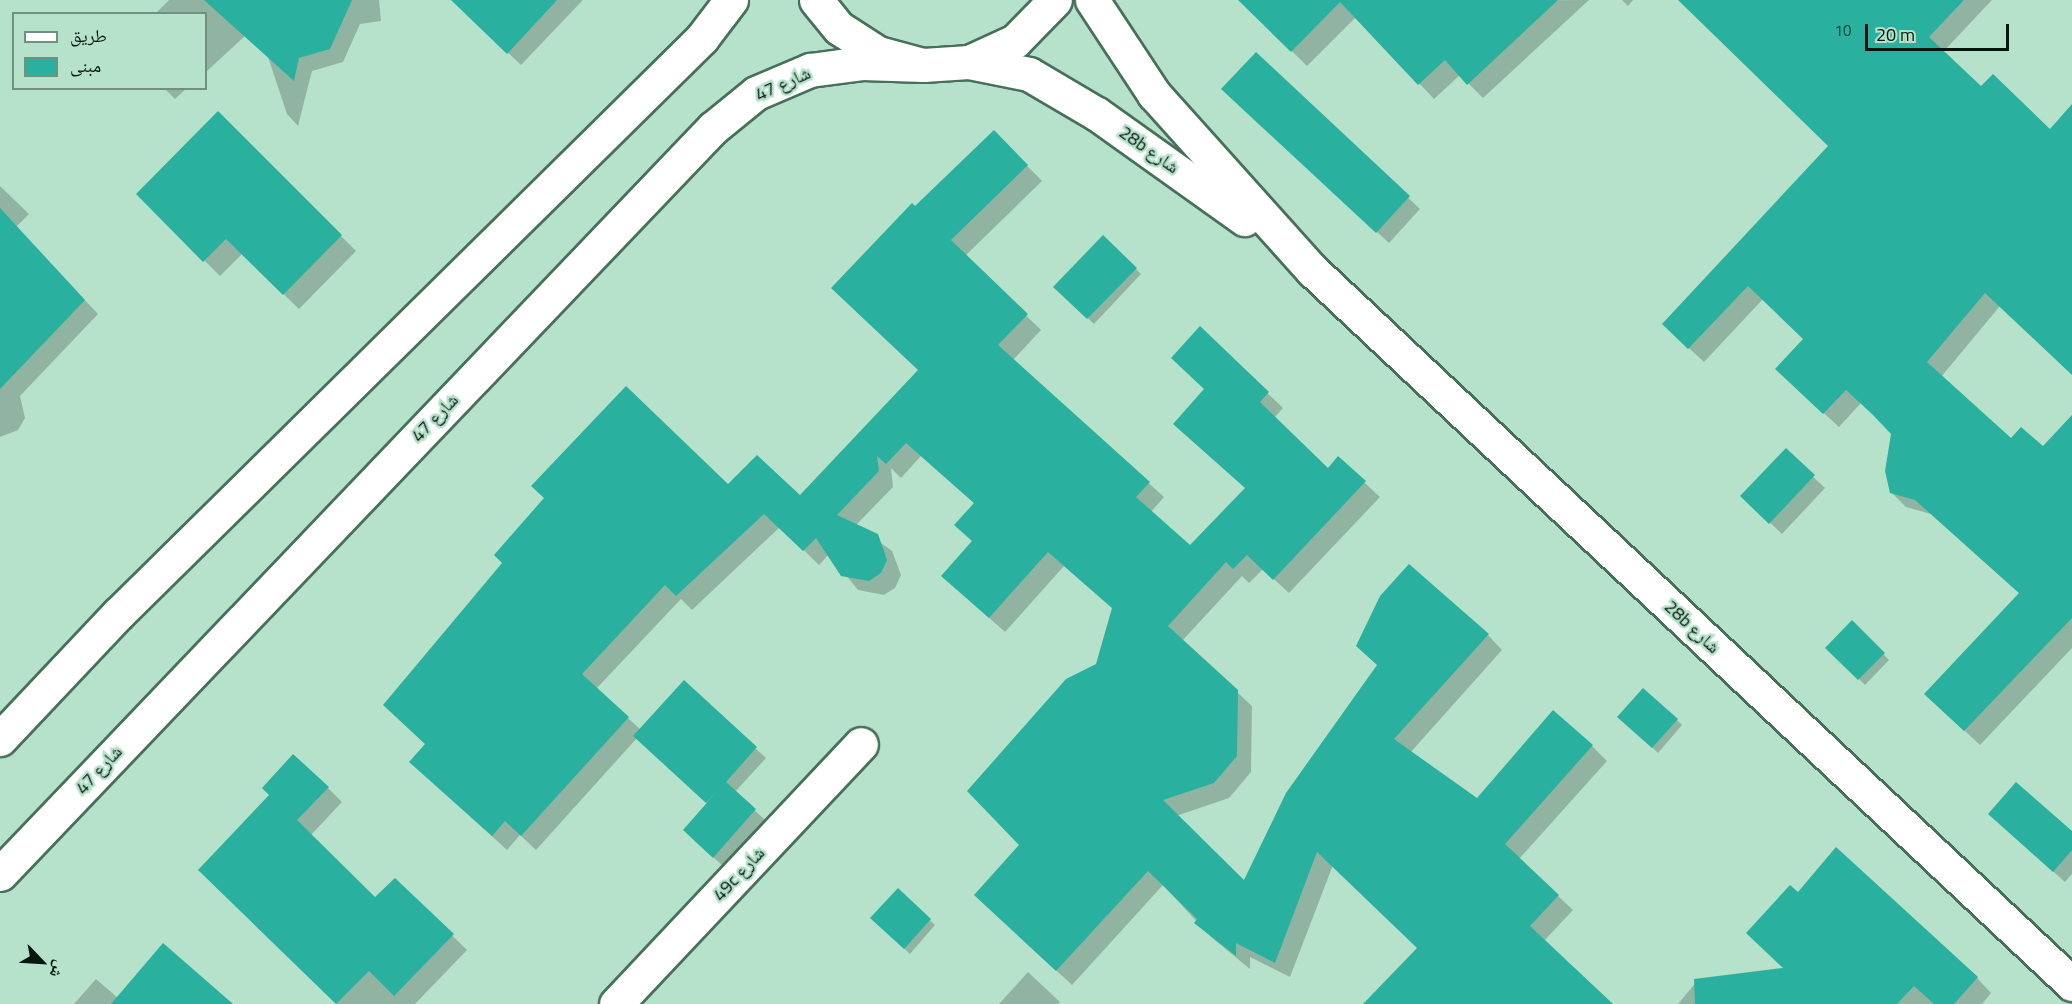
<!DOCTYPE html>
<html>
<head>
<meta charset="utf-8">
<style>
  body { margin:0 }
  #map { position:relative; width:2072px; height:1004px; overflow:hidden; background:#b6e2cb; font-family:"Titillium Web","Noto Naskh Arabic",sans-serif }
  div>[style] { position:absolute }
  .shadow>* { inset:0; background:#0003 }
  .building>* { inset:0; background:#2ab09e }
  .roads { filter:drop-shadow(2px 0 #486f5c) drop-shadow(-2px 0 #486f5c) drop-shadow(0 2px #486f5c) drop-shadow(0 -2px #486f5c) }
  .street>* { height:33px; margin:-16.5px; padding:0 16.5px; transform-origin:16.5px; border-radius:16.5px; background:#fff }
  .secondary>* { height:33px; margin:-16.5px; padding:0 16.5px; transform-origin:16.5px; border-radius:16.5px; background:#fff }
  span { translate:-50% -50%; white-space:nowrap; text-align:center; line-height:1.15; -webkit-text-stroke:5px #b6e2cb; paint-order:stroke }
  .number-label { font-size:15px; color:#103d33 }
  .number-label span { -webkit-text-stroke-width:0 }
  .street-label { font-size:18px; color:#07170f }
  .legend { position:absolute; left:12px; top:12px; width:195px; height:78px; box-sizing:border-box; background:#b6e2cb; border:2px solid #709180; margin:0; padding:8px 10px; list-style:none; font-size:18px; color:#07170f }
  .legend li { display:flex; align-items:center; gap:12px; height:30px }
  .legend b { width:30px; border:2px solid #709180 }
  .north { position:absolute; left:12px; top:932px; width:60px; height:60px; -webkit-text-stroke:4px #b6e2cb; paint-order:stroke; rotate:115deg; font-size:16px; font-weight:700; line-height:24px; text-align:center; color:#07170f }
  .north::after { content:''; display:block; margin:auto; width:21px; height:27px; background:#07170f; clip-path:polygon(50% 0,100% 100%,50% 72%,0 100%) }
  .scale { position:absolute; left:1865px; top:24px; width:144px; height:27px; box-sizing:border-box; border:3px solid #07170f; border-top:0; padding-left:8px; font-size:18px; line-height:21px; white-space:nowrap; color:#07170f; -webkit-text-stroke:4px #b6e2cb; paint-order:stroke }
</style>
</head>
<body>
<div id="map">
  <div class="shadow">
    <i style="clip-path:polygon(169px 0,379px 0,381px 21px,360px 24px,343px 62px,312px 71px,298px 126px,287px 114px,268px 57px,245px 36px,206px 72px,206px 14px,155px 14px)"></i>
    <i style="clip-path:polygon(452px 0,583px 0,521px 65px)"></i>
    <i style="clip-path:polygon(1589px 0,1483px 98px,1460px 75px,1434px 99px,1356px 17px,1307px 66px,1241px 1px)"></i>
    <i style="clip-path:polygon(1622px 0,1633px 0,1628px 6px)"></i>
    <i style="clip-path:polygon(1680px 0,1992px 0,1943px 52px,1981px 88px,2050px 131px,2072px 106px,2072px 374px,2000px 306px,1941px 377px,2011px 441px,2043px 448px,2072px 417px,2072px 648px,1980px 745px,1941px 709px,2020px 594px,1931px 514px,1906px 507px,1891px 492px,1893px 433px,1861px 403px,1839px 427px,1791px 383px,1805px 339px,1763px 299px,1704px 362px,1678px 338px,1830px 146px)"></i>
    <i style="clip-path:polygon(1256px 54px,1420px 209px,1389px 243px,1234px 100px)"></i>
    <i style="clip-path:polygon(164px 88px,187px 88px,175px 99px)"></i>
    <i style="clip-path:polygon(218px 113px,356px 251px,299px 309px,242px 254px,220px 276px,138px 194px)"></i>
    <i style="clip-path:polygon(994px 132px,1042px 181px,965px 256px,1041px 330px,1013px 360px,1164px 497px,1151px 512px,1190px 547px,1246px 489px,1206px 390px,1200px 328px,1283px 408px,1274px 418px,1329px 471px,1339px 459px,1380px 497px,1289px 593px,1263px 569px,1249px 583px,1242px 576px,1182px 641px,1252px 706px,1251px 772px,1229px 798px,1176px 816px,1245px 883px,1488px 635px,1502px 650px,1410px 753px,1477px 800px,1592px 746px,1607px 761px,1519px 859px,1573px 910px,1544px 941px,1611px 1004px,1365px 1004px,1418px 948px,1333px 865px,1290px 977px,1250px 957px,1250px 969px,1211px 937px,1163px 885px,1072px 985px,991px 910px,1097px 666px,1113px 609px,1064px 566px,1005px 632px,958px 590px,974px 542px,975px 504px,921px 456px,901px 478px,891px 468px,893px 487px,856px 525px,892px 551px,901px 575px,895px 588px,884px 595px,858px 590px,829px 554px,819px 565px,780px 527px,692px 610px,681px 599px,596px 689px,641px 730px,684px 682px,766px 758px,735px 792px,765px 820px,723px 866px,694px 840px,708px 804px,637px 738px,536px 850px,520px 835px,507px 850px,426px 776px,728px 486px,800px 497px,920px 371px,915px 208px)"></i>
    <i style="clip-path:polygon(0 186px,29px 214px,16px 227px,98px 314px,20px 396px,25px 418px,18px 430px,0 437px)"></i>
    <i style="clip-path:polygon(1103px 237px,1141px 274px,1094px 324px,1055px 287px)"></i>
    <i style="clip-path:polygon(1786px 451px,1825px 488px,1782px 534px,1742px 496px)"></i>
    <i style="clip-path:polygon(1852px 622px,1889px 660px,1865px 685px,1828px 648px)"></i>
    <i style="clip-path:polygon(1677px 720px,1682px 725px,1658px 753px,1625px 722px)"></i>
    <i style="clip-path:polygon(328px 788px,342px 802px,310px 836px,375px 899px,395px 880px,467px 950px,415px 1004px,337px 1004px,200px 870px)"></i>
    <i style="clip-path:polygon(2001px 825px,2072px 832px,2072px 874px,2065px 882px)"></i>
    <i style="clip-path:polygon(898px 890px,935px 925px,910px 954px,872px 918px)"></i>
    <i style="clip-path:polygon(1798px 894px,1977px 978px,1991px 993px,1982px 1004px,1678px 1004px,1698px 980px,1786px 969px)"></i>
    <i style="clip-path:polygon(1028px 972px,1060px 1002px,1058px 1004px,999px 1004px)"></i>
    <i style="clip-path:polygon(96px 979px,118px 998px,231px 1004px,74px 1004px)"></i>
  </div>
  <div class="building">
    <i style="clip-path:polygon(204px 0,352px 0,330px 49px,299px 58px,294px 81px)"></i>
    <i style="clip-path:polygon(451px 0,557px 0,507px 54px)"></i>
    <i style="clip-path:polygon(1238px 0,1558px 0,1467px 85px,1445px 60px,1418px 85px,1340px 2px,1291px 52px)"></i>
    <i style="clip-path:polygon(1678px 0,1964px 0,1929px 37px,1981px 86px,1993px 74px,2050px 129px,2072px 104px,2072px 375px,1985px 293px,1927px 362px,2011px 438px,2021px 427px,2043px 446px,2072px 415px,2072px 618px,1964px 731px,1924px 694px,2019px 593px,1915px 500px,1890px 493px,1885px 471px,1891px 434px,1872px 414px,1846px 390px,1823px 414px,1775px 369px,1803px 339px,1748px 286px,1688px 349px,1662px 324px,1828px 146px)"></i>
    <i style="clip-path:polygon(1256px 52px,1410px 196px,1376px 233px,1221px 89px)"></i>
    <i style="clip-path:polygon(218px 111px,342px 235px,283px 295px,226px 239px,203px 262px,136px 194px)"></i>
    <i style="clip-path:polygon(994px 130px,1028px 165px,951px 240px,1028px 314px,998px 345px,1150px 482px,1136px 497px,1190px 545px,1245px 488px,1173px 424px,1204px 389px,1171px 358px,1200px 326px,1269px 392px,1260px 402px,1328px 468px,1338px 456px,1366px 481px,1273px 580px,1247px 555px,1233px 569px,1226px 562px,1168px 626px,1238px 690px,1237px 756px,1214px 783px,1163px 800px,1244px 880px,1286px 793px,1377px 665px,1356px 646px,1380px 596px,1409px 564px,1489px 634px,1394px 739px,1477px 798px,1553px 710px,1593px 745px,1505px 844px,1559px 895px,1530px 926px,1613px 1004px,1363px 1004px,1417px 948px,1317px 852px,1275px 963px,1236px 943px,1236px 956px,1194px 923px,1197px 919px,1148px 871px,1056px 971px,974px 895px,1019px 845px,967px 791px,1066px 679px,1096px 664px,1112px 608px,1048px 552px,989px 618px,941px 576px,972px 541px,954px 525px,974px 503px,906px 443px,886px 464px,877px 456px,879px 471px,837px 515px,878px 534px,887px 560px,881px 573px,869px 581px,841px 576px,816px 538px,803px 551px,764px 514px,676px 596px,665px 585px,582px 674px,629px 717px,521px 836px,505px 821px,492px 836px,409px 762px,425px 744px,383px 705px,502px 563px,494px 555px,544px 498px,531px 486px,626px 386px,728px 484px,757px 455px,800px 495px,918px 370px,831px 288px,912px 203px,915px 206px)"></i>
    <i style="clip-path:polygon(0 208px,85px 300px,0 389px)"></i>
    <i style="clip-path:polygon(1103px 235px,1137px 268px,1087px 319px,1053px 287px)"></i>
    <i style="clip-path:polygon(1786px 448px,1815px 475px,1769px 524px,1740px 496px)"></i>
    <i style="clip-path:polygon(1852px 620px,1885px 653px,1858px 680px,1825px 648px)"></i>
    <i style="clip-path:polygon(684px 680px,757px 747px,726px 782px,756px 809px,713px 858px,683px 830px,719px 789px,706px 803px,633px 736px)"></i>
    <i style="clip-path:polygon(1643px 688px,1678px 719px,1652px 748px,1617px 717px)"></i>
    <i style="clip-path:polygon(293px 754px,329px 787px,297px 820px,375px 897px,395px 878px,454px 934px,394px 996px,369px 971px,336px 1004px,198px 870px,269px 795px,262px 788px)"></i>
    <i style="clip-path:polygon(2016px 782px,2072px 831px,2072px 850px,2053px 872px,1988px 814px)"></i>
    <i style="clip-path:polygon(1836px 847px,1978px 977px,1954px 1004px,1934px 1004px,1914px 986px,1897px 1004px,1695px 1004px,1694px 979px,1783px 968px,1746px 933px,1790px 885px,1798px 892px)"></i>
    <i style="clip-path:polygon(898px 888px,931px 919px,904px 949px,870px 918px)"></i>
    <i style="clip-path:polygon(163px 943px,233px 1004px,111px 1004px)"></i>
  </div>
  <div class="roads">
    <div class="street">
      <i style="left:1092px;top:0;width:113px;rotate:56.6deg"></i>
      <i style="left:1154px;top:94px;width:237px;rotate:48.1deg"></i>
      <i style="left:1312px;top:270px;width:1043px;rotate:43.21deg"></i>
      <i style="left:969px;top:62px;width:61px;rotate:11.3deg"></i>
      <i style="left:1029px;top:74px;width:79px;rotate:30.5deg"></i>
      <i style="left:1097px;top:114px;width:181px;rotate:35.5deg"></i>
      <i style="left:616px;top:1004px;width:357px;rotate:-46.7deg"></i>
    </div>
    <div class="secondary">
      <i style="left:816px;top:0;width:36px;rotate:51deg"></i>
      <i style="left:839px;top:28px;width:46px;rotate:32.7deg"></i>
      <i style="left:878px;top:53px;width:47px;rotate:14.9deg"></i>
      <i style="left:923px;top:65px;width:46px;rotate:-3.7deg"></i>
      <i style="left:969px;top:62px;width:51px;rotate:-24.5deg"></i>
      <i style="left:1015px;top:41px;width:57px;rotate:-45.7deg"></i>
      <i style="left:0;top:739px;width:172px;rotate:-46.7deg"></i>
      <i style="left:118px;top:614px;width:820px;rotate:-44.6deg"></i>
      <i style="left:702px;top:38px;width:48px;rotate:-52.7deg"></i>
      <i style="left:0;top:874px;width:1032px;rotate:-46.3deg"></i>
      <i style="left:713px;top:128px;width:55px;rotate:-39.1deg"></i>
      <i style="left:756px;top:93px;width:59px;rotate:-23.1deg"></i>
      <i style="left:810px;top:70px;width:52px;rotate:-7.7deg"></i>
      <i style="left:862px;top:63px;width:61px;rotate:1.9deg"></i>
    </div>
  </div>
  <div class="number-label">
    <span style="left:1843px;top:31px">10</span>
  </div>
  <div class="street-label">
    <span style="left:783px;top:84px;rotate:-24deg">شارع 47</span>
    <span style="left:1149px;top:150px;rotate:35deg">28b شارع</span>
    <span style="left:435px;top:418px;rotate:-46deg">شارع 47</span>
    <span style="left:1692px;top:627px;rotate:43deg">28b شارع</span>
    <span style="left:99px;top:770px;rotate:-47deg">شارع 47</span>
    <span style="left:739px;top:874px;rotate:-47deg">49c شارع</span>
  </div>
  <ul class="legend">
  <li><b style="height:8px;background:#fff"></b>طريق</li>
  <li><b style="height:16px;background:#2ab09e"></b>مبنى</li>
  </ul>
  <div class="north">ش</div>
  <div class="scale">20 m</div>
</div>
</body>
</html>
